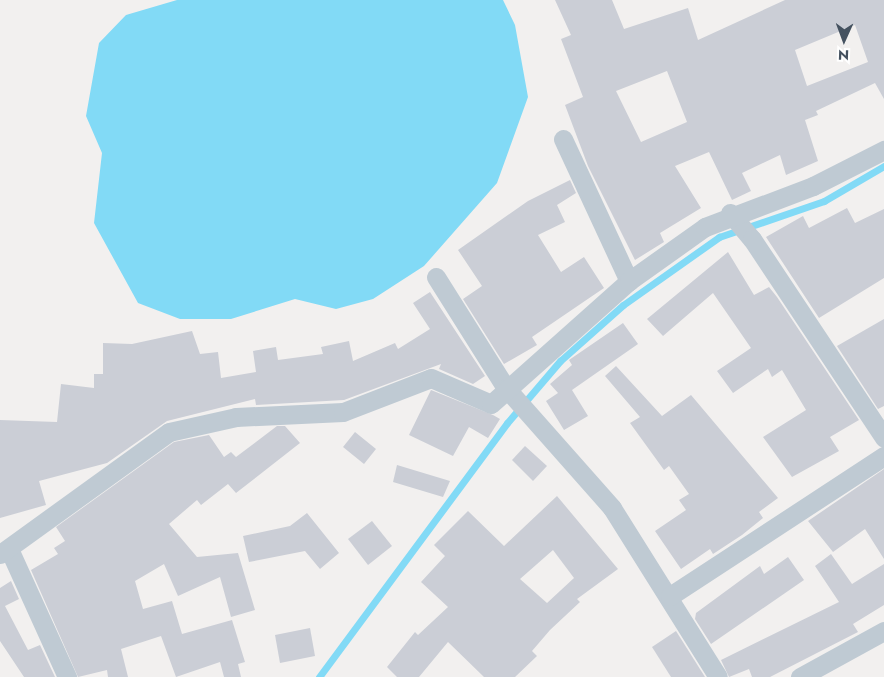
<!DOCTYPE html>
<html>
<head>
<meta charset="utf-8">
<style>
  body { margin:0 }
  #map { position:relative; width:884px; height:677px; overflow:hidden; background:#f2f0ef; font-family:Jost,sans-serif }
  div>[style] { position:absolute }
  .water>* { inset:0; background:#82daf6 }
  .stream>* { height:7px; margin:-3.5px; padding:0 3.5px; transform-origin:3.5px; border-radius:3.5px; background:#82daf6 }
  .building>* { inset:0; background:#cbced6 }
  .minor>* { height:19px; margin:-9.5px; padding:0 9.5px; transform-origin:9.5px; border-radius:9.5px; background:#bfcad3 }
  span { translate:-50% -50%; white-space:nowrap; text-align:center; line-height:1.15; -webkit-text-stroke:4px #fff; paint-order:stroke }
  .north { position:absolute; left:819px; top:15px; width:50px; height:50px; -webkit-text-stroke:4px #fff; paint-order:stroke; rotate:182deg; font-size:14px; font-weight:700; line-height:20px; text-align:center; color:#455260 }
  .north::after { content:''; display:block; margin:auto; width:18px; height:22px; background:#455260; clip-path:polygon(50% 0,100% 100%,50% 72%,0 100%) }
</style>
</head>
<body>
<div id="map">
  <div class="water">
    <i style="clip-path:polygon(177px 0,503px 0,515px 25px,528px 97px,497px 183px,424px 266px,373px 299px,336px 309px,295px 299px,231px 319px,180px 319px,138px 303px,94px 223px,102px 153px,86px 116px,99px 43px,126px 15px)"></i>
  </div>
  <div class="stream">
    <i style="left:319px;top:677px;width:316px;rotate:-53.5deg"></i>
    <i style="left:507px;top:423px;width:82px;rotate:-49.5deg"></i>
    <i style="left:560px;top:361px;width:84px;rotate:-41.6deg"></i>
    <i style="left:623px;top:305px;width:118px;rotate:-35.3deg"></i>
    <i style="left:719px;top:237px;width:111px;rotate:-18.9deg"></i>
    <i style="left:824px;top:201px;width:69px;rotate:-30.3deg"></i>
  </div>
  <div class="building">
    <i style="clip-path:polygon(evenodd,555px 0,612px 0,624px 29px,688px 8px,698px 40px,785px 0,884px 0,884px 99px,875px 83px,816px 111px,818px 115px,805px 120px,818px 161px,786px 175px,780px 155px,742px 173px,751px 191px,732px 200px,709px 152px,675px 166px,701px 208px,660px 233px,664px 242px,635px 260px,588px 166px,565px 105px,583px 97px,561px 39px,571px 35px,555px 0,855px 25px,868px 62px,807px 86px,795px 50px,855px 25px,555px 0,667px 71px,687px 122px,641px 142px,616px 91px,667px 71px)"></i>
    <i style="clip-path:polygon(570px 180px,576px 193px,557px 205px,565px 222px,538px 235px,561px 272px,584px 257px,604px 288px,532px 337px,537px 345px,504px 364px,463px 299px,482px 286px,458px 250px,528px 201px)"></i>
    <i style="clip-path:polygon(847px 208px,855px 223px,884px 209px,884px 278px,819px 318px,766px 237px,803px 216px,809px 228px)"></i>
    <i style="clip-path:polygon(728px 252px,754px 295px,769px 287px,777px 297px,859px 420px,830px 437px,839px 451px,792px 477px,763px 437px,806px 410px,782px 370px,772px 377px,768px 369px,733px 393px,717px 371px,751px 348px,713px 293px,663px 336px,647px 319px)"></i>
    <i style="clip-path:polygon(430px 292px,485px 376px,473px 384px,439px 369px,441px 364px,344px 400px,256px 405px,255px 399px,167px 421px,107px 463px,39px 481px,46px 505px,0 518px,0 420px,57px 422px,61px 384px,94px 388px,94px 374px,103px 374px,103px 343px,132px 344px,192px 331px,200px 354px,218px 352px,221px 378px,256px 372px,253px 351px,276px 347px,278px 360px,323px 354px,321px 347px,349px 341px,353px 361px,395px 343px,398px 349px,430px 329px,413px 303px)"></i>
    <i style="clip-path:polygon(884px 319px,884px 406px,878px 409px,837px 346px)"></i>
    <i style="clip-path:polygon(623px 323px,638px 344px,572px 390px,588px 416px,564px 430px,546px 401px,558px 393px,550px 384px,572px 365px,569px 360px)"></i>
    <i style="clip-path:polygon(616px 366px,662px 416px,691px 395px,778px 498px,759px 512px,763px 518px,742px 535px,713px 554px,710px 549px,681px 569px,655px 531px,686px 510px,679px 500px,689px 494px,669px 466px,664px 470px,630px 423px,640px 417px,605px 376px)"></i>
    <i style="clip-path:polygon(431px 390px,493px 415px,500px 419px,488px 438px,469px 427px,453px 456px,409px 435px)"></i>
    <i style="clip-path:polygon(277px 426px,285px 426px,300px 443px,236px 493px,228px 484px,201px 505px,197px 500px,169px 524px,197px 557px,238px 553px,255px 610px,231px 617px,220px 577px,178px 596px,164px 564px,135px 581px,143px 609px,172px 601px,182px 634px,232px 620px,245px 662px,238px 664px,241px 677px,224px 677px,220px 662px,176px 677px,161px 636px,121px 649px,128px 677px,108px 677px,107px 670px,78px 677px,31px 570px,58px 554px,54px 548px,65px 541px,56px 527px,174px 442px,209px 435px,224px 457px,231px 452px,236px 457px)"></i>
    <i style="clip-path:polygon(355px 432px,376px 449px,364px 464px,343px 447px)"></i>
    <i style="clip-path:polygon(525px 446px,547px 466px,533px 481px,512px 460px)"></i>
    <i style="clip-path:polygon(397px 465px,450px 481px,443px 497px,393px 482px)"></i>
    <i style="clip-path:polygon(884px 469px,884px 559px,865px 529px,833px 552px,808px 521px)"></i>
    <i style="clip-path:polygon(evenodd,557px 496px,618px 569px,577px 599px,580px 602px,550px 630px,532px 651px,537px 656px,515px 677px,484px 677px,448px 642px,419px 677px,397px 677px,387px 667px,415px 632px,418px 635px,448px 607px,421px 582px,445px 556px,434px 545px,468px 511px,504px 546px,557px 496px,553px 550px,574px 578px,547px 603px,520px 579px,553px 550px)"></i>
    <i style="clip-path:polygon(307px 513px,339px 553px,320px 569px,305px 551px,249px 562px,243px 536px,290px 526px)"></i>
    <i style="clip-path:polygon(372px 521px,392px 546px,368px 565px,348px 539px)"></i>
    <i style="clip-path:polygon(831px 554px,852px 584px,884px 564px,884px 605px,853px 624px,858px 632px,770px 677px,752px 677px,749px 669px,729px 677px,721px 660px,839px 602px,815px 566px)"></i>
    <i style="clip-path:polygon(788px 557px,804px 580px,711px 644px,695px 619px,696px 613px,760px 566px,764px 574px)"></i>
    <i style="clip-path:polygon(11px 581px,19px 599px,5px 606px,28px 650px,40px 645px,55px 677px,24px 677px,0 641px,0 588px)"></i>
    <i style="clip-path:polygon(310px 628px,315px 656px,280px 663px,275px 635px)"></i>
    <i style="clip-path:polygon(676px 631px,705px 677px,671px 677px,652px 647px)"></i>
  </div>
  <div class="minor">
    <i style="left:563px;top:139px;width:157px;rotate:65.1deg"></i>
    <i style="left:730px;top:213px;width:34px;rotate:50deg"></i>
    <i style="left:752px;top:239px;width:239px;rotate:56.4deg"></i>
    <i style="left:436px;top:277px;width:131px;rotate:57.8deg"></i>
    <i style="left:506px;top:388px;width:160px;rotate:48.5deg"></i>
    <i style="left:612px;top:508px;width:199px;rotate:57.9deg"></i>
    <i style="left:9px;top:549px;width:141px;rotate:65.6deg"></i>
    <i style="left:0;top:554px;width:208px;rotate:-35.8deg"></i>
    <i style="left:169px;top:432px;width:69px;rotate:-12.6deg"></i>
    <i style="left:236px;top:417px;width:107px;rotate:-2.7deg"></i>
    <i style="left:343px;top:412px;width:94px;rotate:-21.1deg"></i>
    <i style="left:431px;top:378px;width:65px;rotate:23.4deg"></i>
    <i style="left:491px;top:404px;width:185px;rotate:-41.7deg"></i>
    <i style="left:629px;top:281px;width:93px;rotate:-35.4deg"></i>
    <i style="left:705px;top:227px;width:116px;rotate:-20.8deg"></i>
    <i style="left:813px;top:186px;width:80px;rotate:-26.9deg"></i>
    <i style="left:670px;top:596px;width:256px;rotate:-33.2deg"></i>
    <i style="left:800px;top:677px;width:96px;rotate:-28.7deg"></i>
  </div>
  <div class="north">N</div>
</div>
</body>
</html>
